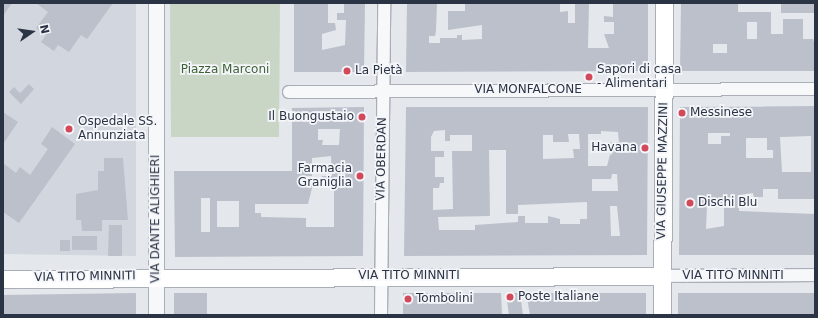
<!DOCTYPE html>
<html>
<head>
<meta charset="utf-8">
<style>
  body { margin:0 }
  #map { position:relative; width:818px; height:318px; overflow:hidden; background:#e4e7ec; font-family:"DejaVu Sans",sans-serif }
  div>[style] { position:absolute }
  .built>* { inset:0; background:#d2d6de }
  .green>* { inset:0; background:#c9d6c5 }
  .building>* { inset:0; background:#bbc0ca }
  .roads { filter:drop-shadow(1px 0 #a9aeb7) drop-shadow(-1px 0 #a9aeb7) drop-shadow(0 1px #a9aeb7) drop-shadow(0 -1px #a9aeb7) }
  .minor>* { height:12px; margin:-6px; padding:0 6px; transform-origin:6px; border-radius:6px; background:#f7f8fa }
  .tertiary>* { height:15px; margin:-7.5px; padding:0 7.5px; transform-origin:7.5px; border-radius:7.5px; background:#f7f8fa }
  .secondary>* { height:17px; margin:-8.5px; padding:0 8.5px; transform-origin:8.5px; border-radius:8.5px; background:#fff }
  .dots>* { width:11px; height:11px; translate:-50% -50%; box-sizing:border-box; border:2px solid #f4f6f9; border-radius:50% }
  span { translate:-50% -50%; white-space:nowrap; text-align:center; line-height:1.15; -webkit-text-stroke:3.5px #f4f6f9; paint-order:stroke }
  .park-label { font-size:12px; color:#3f6138 }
  .poi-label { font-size:12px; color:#2b3445 }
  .left { translate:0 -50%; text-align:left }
  .right { translate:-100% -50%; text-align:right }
  .street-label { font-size:12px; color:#2b3445 }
  .frame { position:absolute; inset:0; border:4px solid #2b3445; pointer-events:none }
  .north { position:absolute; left:12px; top:12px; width:40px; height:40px; -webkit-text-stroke:3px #f4f6f9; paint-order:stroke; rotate:77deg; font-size:11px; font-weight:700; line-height:16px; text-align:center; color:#2b3445 }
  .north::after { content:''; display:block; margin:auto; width:14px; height:18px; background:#2b3445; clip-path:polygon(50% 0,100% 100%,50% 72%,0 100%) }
</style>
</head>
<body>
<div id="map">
  <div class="built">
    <i style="clip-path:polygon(3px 3px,136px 3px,136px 256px,3px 254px)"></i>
  </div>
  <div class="green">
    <i style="clip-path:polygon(170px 3px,280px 3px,279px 137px,171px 137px)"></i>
  </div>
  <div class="building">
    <i style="clip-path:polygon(3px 3px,12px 3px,3px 16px)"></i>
    <i style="clip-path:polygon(36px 3px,113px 3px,87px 39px,81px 35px,69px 52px,58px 45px,54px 51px,41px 42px,46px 35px,36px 28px,48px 12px)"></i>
    <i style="clip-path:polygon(294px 3px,328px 3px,328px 23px,335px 23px,336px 30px,322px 34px,322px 50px,345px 45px,346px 20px,337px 20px,337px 13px,344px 13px,344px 3px,365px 3px,364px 72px,294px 72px)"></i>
    <i style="clip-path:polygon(407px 3px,437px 3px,436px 31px,435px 36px,429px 36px,429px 43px,440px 43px,440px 38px,457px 38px,457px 35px,462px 35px,462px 40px,482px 39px,482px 25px,448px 30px,448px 11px,465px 11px,465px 3px,560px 3px,560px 12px,568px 11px,568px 23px,575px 23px,575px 3px,589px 3px,588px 48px,609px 48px,604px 34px,614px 34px,614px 22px,604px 22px,604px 16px,613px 17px,613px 3px,648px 3px,648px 71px,406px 72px)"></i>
    <i style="clip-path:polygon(evenodd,681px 3px,738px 3px,738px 12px,771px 12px,771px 34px,783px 34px,783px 19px,803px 19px,803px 39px,813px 39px,815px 45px,815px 71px,680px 71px,681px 3px,747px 22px,757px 22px,757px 39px,747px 39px,747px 22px,681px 3px,713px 44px,727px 44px,727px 53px,713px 53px,713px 44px)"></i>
    <i style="clip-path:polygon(781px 3px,815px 3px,815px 13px,781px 13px)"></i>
    <i style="clip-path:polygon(29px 84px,34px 89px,21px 104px,9px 92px,14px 87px,20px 93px)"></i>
    <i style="clip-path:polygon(evenodd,815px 106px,815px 199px,778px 199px,778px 189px,763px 189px,763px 197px,754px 197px,753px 193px,739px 195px,739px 211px,815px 214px,815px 255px,679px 255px,680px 107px,815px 106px,708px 133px,730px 133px,730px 136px,721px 136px,721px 144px,708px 144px,708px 133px,815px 106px,811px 136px,811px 172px,782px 172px,780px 137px,811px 136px,815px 106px,746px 138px,767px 138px,767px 150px,773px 150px,773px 158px,746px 158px,746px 138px,815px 106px,707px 206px,724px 206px,724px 226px,706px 229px,707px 206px)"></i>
    <i style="clip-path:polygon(evenodd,364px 107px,363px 256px,175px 257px,174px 171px,292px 171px,292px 108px,364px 107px,318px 129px,340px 129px,339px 145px,322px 145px,323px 140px,318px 140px,318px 129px,364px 107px,331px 156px,332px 176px,322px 176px,321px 183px,334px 183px,334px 227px,306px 227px,306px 218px,261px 217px,261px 213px,255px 213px,255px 204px,308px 204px,313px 184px,307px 184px,307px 176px,312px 176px,312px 158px,331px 156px,364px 107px,201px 198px,210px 198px,210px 232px,201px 232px,201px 198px,364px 107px,217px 201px,239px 201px,239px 227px,217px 227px,217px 201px)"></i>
    <i style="clip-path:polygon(evenodd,406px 107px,648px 107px,647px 255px,404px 256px,406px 107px,445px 130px,445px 141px,450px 141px,450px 135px,472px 135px,472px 151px,452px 151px,453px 209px,433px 210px,433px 188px,439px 188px,440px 183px,444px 183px,444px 177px,435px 177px,435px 157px,444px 157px,444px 151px,431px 151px,431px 137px,434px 131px,445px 130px,406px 107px,601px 131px,618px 132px,619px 142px,607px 142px,607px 151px,611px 151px,607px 166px,588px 166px,588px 134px,601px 134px,601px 131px,406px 107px,568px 134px,579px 134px,580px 149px,573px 149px,574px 158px,543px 159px,543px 135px,553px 135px,553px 142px,569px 142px,568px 134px,406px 107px,489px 150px,506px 150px,506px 214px,518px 214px,518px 205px,587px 202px,587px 219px,580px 219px,580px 224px,560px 224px,560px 219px,548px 216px,548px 223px,525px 223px,525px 216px,518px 216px,518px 222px,475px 225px,475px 230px,439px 230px,438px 217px,490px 216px,489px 150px,406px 107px,612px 174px,617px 174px,618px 191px,592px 191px,592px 179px,611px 179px,612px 174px,406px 107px,610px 206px,617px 206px,620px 236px,611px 236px,610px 206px)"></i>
    <i style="clip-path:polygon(3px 112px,18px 122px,3px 144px)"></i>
    <i style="clip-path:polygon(52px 127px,75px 144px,19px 223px,3px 212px,3px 163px,16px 173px,20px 167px,30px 175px,48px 149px,41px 144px)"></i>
    <i style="clip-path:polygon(104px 158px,123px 158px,128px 220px,102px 220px,102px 231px,82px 231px,81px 220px,76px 220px,76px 194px,98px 190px,98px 171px,104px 171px)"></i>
    <i style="clip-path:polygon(109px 225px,122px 225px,122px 256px,108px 256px)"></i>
    <i style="clip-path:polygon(72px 236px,97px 236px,97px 250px,72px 250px)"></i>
    <i style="clip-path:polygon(60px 240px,70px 240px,70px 251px,60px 251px)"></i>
    <i style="clip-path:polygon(136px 293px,136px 315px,3px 315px,3px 295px)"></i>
    <i style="clip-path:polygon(174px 293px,207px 293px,207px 315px,174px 315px)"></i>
    <i style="clip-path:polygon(403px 293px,501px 293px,502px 315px,403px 315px)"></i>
    <i style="clip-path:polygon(506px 293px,520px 293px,523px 315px,509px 315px)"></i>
    <i style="clip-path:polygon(526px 293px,646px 293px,646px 315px,530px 315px)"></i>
    <i style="clip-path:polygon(678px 293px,815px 293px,815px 315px,678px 315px)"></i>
  </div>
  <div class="roads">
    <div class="minor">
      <i style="left:289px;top:92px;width:526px;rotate:-0.33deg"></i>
      <i style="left:662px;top:276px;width:153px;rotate:-0.4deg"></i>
      <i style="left:381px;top:315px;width:312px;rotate:-89.4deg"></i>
    </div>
    <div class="tertiary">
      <i style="left:156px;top:315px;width:312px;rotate:-90deg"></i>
    </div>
    <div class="secondary">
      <i style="left:3px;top:279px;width:659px;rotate:-0.26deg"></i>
      <i style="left:662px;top:315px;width:312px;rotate:-89.6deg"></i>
    </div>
  </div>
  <div class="dots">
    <i style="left:347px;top:71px;background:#d1495b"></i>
    <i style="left:589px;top:77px;background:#d1495b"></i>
    <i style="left:682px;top:113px;background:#d1495b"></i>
    <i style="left:362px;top:117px;background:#d1495b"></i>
    <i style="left:69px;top:129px;background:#d1495b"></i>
    <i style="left:645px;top:148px;background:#d1495b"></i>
    <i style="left:360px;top:176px;background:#d1495b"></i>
    <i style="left:690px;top:203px;background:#d1495b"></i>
    <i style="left:510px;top:297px;background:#d1495b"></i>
    <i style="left:408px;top:299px;background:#d1495b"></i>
  </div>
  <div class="park-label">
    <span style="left:225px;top:70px">Piazza Marconi</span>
  </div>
  <div class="poi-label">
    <span class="left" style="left:597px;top:77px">Sapori di casa<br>- Alimentari</span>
    <span class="left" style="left:355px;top:71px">La Pietà</span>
    <span class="left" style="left:690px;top:113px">Messinese</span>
    <span class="right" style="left:354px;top:117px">Il Buongustaio</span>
    <span class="left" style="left:78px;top:129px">Ospedale SS.<br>Annunziata</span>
    <span class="right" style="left:637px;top:148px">Havana</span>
    <span class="right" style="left:352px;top:176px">Farmacia<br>Graniglia</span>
    <span class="left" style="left:698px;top:203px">Dischi Blu</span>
    <span class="left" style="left:518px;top:297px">Poste Italiane</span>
    <span class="left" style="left:416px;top:299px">Tombolini</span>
  </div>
  <div class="street-label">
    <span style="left:528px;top:90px">VIA MONFALCONE</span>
    <span style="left:382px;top:159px;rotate:-89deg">VIA OBERDAN</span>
    <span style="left:663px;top:171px;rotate:-89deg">VIA GIUSEPPE MAZZINI</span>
    <span style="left:156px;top:219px;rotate:-90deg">VIA DANTE ALIGHIERI</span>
    <span style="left:409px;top:276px">VIA TITO MINNITI</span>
    <span style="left:733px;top:276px">VIA TITO MINNITI</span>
    <span style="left:85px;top:277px;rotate:-1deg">VIA TITO MINNITI</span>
  </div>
  <div class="frame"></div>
  <div class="north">N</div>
</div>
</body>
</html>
